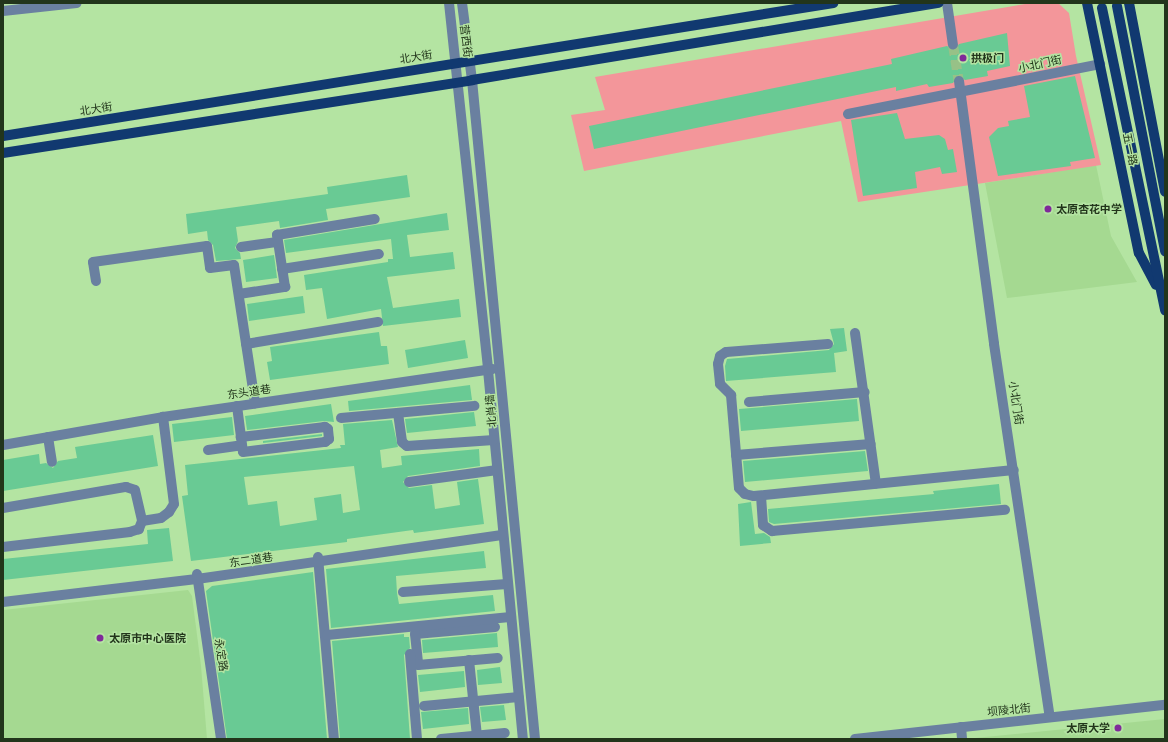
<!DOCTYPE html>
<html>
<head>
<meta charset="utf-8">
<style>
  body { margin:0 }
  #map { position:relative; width:1168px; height:742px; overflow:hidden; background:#b4e4a2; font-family:Manrope,"Noto Sans SC",sans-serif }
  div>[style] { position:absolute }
  .built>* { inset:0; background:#a5d991 }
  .green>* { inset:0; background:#f3969a }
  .building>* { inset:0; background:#69ca94 }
  .minor-tunnel>* { height:10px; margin-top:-5px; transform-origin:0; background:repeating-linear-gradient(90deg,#97c187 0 10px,transparent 0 15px) }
  .minor>* { height:10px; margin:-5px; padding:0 5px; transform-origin:5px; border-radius:5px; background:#6a80a0 }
  .major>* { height:10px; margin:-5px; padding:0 5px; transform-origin:5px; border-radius:5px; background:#113970 }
  .dots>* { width:11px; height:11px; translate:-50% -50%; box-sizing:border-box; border:2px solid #b4e4a2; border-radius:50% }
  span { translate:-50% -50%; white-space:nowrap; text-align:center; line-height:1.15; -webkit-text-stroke:3px #b4e4a2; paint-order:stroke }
  .street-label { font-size:11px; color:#22351b }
  .poi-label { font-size:11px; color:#22351b; font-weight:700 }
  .left { translate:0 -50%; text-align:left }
  .right { translate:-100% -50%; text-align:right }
  .frame { position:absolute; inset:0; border:4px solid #22351b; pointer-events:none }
</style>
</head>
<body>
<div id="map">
  <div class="built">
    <i style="clip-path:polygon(1096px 165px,1111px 236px,1137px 282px,1007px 298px,985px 183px)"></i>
    <i style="clip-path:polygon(188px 590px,192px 596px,201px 666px,207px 739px,3px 739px,3px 610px)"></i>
    <i style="clip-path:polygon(1165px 719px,1165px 739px,975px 739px,975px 738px)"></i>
  </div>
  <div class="green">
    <i style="clip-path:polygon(1031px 3px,1058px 3px,1069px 13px,1076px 56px,1101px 165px,858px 202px,841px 121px,584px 171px,571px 115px,605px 110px,595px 77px)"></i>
  </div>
  <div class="building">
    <i style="clip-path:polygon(1007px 33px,1010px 66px,987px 71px,988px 76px,965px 80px,958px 75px,953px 83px,929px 87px,927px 84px,896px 91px,896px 87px,594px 149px,589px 126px,892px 64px,891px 59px,947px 46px,954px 51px,959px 44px)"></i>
    <i style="clip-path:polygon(1075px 76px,1095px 158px,1070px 162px,1071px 166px,998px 176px,989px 137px,998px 128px,1009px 126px,1008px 121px,1030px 117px,1024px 86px)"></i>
    <i style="clip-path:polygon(897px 113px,905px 139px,939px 135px,945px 139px,948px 150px,953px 149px,957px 172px,942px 174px,940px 167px,915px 172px,917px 188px,863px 196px,851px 120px)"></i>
    <i style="clip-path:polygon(407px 175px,410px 197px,326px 209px,328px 220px,280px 228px,279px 221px,236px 227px,238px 241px,235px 248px,240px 253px,241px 259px,216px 261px,213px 245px,208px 240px,207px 231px,188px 234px,186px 214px,328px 194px,327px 187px)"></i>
    <i style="clip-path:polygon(447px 213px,449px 230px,407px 235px,410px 257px,453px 252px,455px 269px,387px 277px,393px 308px,459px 299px,461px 317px,383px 326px,381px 309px,327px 319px,322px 288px,306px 290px,304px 275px,388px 262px,388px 259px,393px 259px,391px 239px,286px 253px,284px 240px)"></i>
    <i style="clip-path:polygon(274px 255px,277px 278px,246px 282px,243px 260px)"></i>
    <i style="clip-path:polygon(303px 296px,305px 313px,249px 321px,247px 304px)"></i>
    <i style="clip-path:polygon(844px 328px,847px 351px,834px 353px,836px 372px,726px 381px,725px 366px,727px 359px,829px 350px,834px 344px,830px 329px)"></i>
    <i style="clip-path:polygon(379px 332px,381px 346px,387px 346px,389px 364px,270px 380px,267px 362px,272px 361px,270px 347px)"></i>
    <i style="clip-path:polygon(465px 340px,468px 358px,408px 368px,405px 350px)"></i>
    <i style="clip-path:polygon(470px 385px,472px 400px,349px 411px,348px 401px)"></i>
    <i style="clip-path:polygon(857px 399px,859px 421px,741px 431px,739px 409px)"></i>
    <i style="clip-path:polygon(331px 404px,334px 422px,324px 421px,247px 430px,245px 416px)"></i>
    <i style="clip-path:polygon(474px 412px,476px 426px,407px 433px,405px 419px)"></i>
    <i style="clip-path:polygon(232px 417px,234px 435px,174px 442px,172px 424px)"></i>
    <i style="clip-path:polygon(evenodd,392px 420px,398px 447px,380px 450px,382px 468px,402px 465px,401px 456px,479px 449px,480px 466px,408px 476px,403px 482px,409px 488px,432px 485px,435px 509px,460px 505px,457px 482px,478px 479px,484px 524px,414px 533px,413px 530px,347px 539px,347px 542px,191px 561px,182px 496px,188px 495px,185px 465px,341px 448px,340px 445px,345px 445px,343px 424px,392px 420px,354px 466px,360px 510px,343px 513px,341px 494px,314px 498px,317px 520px,280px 526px,277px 501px,248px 505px,244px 477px,354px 466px)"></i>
    <i style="clip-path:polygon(322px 434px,322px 436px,263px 443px,263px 441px)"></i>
    <i style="clip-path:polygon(153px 435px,158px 466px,3px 491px,3px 460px,39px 454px,40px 464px,46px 463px,53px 468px,58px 461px,77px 458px,75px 447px)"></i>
    <i style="clip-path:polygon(865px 451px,868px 471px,745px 482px,743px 461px)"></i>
    <i style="clip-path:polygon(999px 484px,1001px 504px,774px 524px,769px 522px,768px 509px,934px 494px,933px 491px)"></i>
    <i style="clip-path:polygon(751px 502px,755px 534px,764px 533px,770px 537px,771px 543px,740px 546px,738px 504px)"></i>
    <i style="clip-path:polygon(169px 528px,173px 561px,3px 580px,3px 559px,148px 544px,147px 530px)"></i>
    <i style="clip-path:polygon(484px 551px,486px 568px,396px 576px,397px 593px,399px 604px,493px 595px,495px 611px,331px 628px,326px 569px)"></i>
    <i style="clip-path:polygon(313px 572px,327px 739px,227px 739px,206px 591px,212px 586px)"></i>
    <i style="clip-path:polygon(497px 633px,498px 647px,423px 653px,422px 640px)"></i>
    <i style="clip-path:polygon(404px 634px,404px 637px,409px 637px,410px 648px,404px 655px,410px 739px,340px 739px,332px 641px)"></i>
    <i style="clip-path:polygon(500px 667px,502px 683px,478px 685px,477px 670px)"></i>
    <i style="clip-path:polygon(464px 671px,465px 687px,420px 692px,418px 675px)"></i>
    <i style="clip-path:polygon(504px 705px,506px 720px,482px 722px,480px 707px)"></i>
    <i style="clip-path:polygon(468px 708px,469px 724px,423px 729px,421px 712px)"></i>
  </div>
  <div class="minor-tunnel">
    <i style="left:953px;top:45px;width:36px;rotate:81deg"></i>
  </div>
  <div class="minor">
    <i style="left:449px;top:3px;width:369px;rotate:83.9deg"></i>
    <i style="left:488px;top:370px;width:371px;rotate:84.6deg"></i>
    <i style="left:462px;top:3px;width:78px;rotate:82.6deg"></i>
    <i style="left:472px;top:80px;width:662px;rotate:84.54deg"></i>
    <i style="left:947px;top:3px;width:42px;rotate:81.9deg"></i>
    <i style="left:3px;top:11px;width:74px;rotate:-6.2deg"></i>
    <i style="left:959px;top:81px;width:265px;rotate:82.4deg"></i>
    <i style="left:994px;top:344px;width:377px;rotate:81.5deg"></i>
    <i style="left:848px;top:114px;width:257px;rotate:-11.2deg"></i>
    <i style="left:241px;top:247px;width:37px;rotate:-8deg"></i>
    <i style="left:282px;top:269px;width:98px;rotate:-8.8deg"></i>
    <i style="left:96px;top:281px;width:19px;rotate:-99deg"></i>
    <i style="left:93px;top:262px;width:115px;rotate:-8deg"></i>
    <i style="left:207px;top:246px;width:22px;rotate:82deg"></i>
    <i style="left:210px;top:268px;width:24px;rotate:-7deg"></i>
    <i style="left:234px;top:265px;width:140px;rotate:81.3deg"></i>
    <i style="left:239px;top:294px;width:47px;rotate:-8.7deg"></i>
    <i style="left:285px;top:287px;width:53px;rotate:-98.7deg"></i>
    <i style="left:277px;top:235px;width:99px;rotate:-9.3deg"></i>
    <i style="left:855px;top:333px;width:152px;rotate:82.1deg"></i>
    <i style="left:246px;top:344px;width:134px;rotate:-9.5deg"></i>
    <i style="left:828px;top:344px;width:102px;rotate:175.5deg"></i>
    <i style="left:726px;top:352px;width:7px;rotate:146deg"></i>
    <i style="left:720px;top:356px;width:8px;rotate:104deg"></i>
    <i style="left:718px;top:364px;width:20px;rotate:84deg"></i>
    <i style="left:720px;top:384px;width:16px;rotate:45deg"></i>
    <i style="left:731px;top:395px;width:93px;rotate:85.1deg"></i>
    <i style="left:739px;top:488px;width:8px;rotate:45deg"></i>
    <i style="left:745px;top:494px;width:9px;rotate:13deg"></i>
    <i style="left:754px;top:496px;width:261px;rotate:-5.7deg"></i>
    <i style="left:749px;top:402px;width:116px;rotate:-4.9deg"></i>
    <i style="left:237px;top:406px;width:46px;rotate:82.6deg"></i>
    <i style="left:243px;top:452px;width:83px;rotate:-7deg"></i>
    <i style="left:325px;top:442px;width:5px;rotate:-37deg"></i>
    <i style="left:329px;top:439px;width:10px;rotate:-96deg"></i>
    <i style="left:328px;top:429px;width:4px;rotate:-146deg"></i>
    <i style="left:325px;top:427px;width:85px;rotate:173.2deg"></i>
    <i style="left:398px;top:413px;width:29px;rotate:82deg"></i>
    <i style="left:402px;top:442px;width:6px;rotate:39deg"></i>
    <i style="left:407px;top:446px;width:87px;rotate:-3.9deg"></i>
    <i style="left:341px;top:418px;width:134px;rotate:-5.2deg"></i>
    <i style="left:48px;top:437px;width:25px;rotate:81deg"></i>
    <i style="left:3px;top:445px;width:162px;rotate:-9.9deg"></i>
    <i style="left:163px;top:417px;width:333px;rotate:-8.3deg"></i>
    <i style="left:208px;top:450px;width:34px;rotate:-8deg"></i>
    <i style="left:736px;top:455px;width:135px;rotate:-4.7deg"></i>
    <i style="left:409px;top:482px;width:89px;rotate:-7.8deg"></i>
    <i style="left:761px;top:496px;width:29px;rotate:86deg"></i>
    <i style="left:763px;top:525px;width:11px;rotate:34deg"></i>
    <i style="left:772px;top:531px;width:234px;rotate:-5.2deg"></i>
    <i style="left:3px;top:508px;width:125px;rotate:-9.7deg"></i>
    <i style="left:126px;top:487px;width:9px;rotate:18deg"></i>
    <i style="left:135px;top:490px;width:32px;rotate:77deg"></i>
    <i style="left:142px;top:521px;width:9px;rotate:111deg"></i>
    <i style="left:139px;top:529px;width:9px;rotate:162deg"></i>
    <i style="left:130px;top:532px;width:128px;rotate:173.3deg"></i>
    <i style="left:142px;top:521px;width:19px;rotate:-9deg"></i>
    <i style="left:161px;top:518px;width:10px;rotate:-37deg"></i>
    <i style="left:169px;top:512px;width:9px;rotate:-58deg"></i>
    <i style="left:174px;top:504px;width:88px;rotate:-97.2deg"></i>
    <i style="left:318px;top:557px;width:183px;rotate:85deg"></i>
    <i style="left:197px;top:574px;width:167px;rotate:81.7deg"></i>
    <i style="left:403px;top:592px;width:104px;rotate:-4.4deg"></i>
    <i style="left:3px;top:602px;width:195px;rotate:-6.8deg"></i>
    <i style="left:197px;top:579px;width:308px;rotate:-8.2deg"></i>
    <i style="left:495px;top:627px;width:80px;rotate:175deg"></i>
    <i style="left:415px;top:634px;width:31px;rotate:84deg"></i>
    <i style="left:418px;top:665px;width:80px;rotate:-5deg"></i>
    <i style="left:327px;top:635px;width:185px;rotate:-5.6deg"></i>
    <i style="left:410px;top:654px;width:85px;rotate:85.3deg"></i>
    <i style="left:469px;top:660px;width:76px;rotate:84deg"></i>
    <i style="left:424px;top:706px;width:95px;rotate:-5.4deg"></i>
    <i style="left:961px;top:727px;width:12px;rotate:85deg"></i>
    <i style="left:441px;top:739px;width:64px;rotate:-5.4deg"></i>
    <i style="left:855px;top:739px;width:312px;rotate:-6.3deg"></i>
  </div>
  <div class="major">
    <i style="left:1087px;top:3px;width:255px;rotate:78.3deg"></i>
    <i style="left:1139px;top:253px;width:36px;rotate:62deg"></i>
    <i style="left:1129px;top:3px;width:192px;rotate:79.2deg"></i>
    <i style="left:1117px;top:6px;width:250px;rotate:78.9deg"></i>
    <i style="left:1102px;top:8px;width:309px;rotate:78.2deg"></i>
    <i style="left:3px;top:136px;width:841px;rotate:-9.1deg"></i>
    <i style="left:3px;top:153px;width:475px;rotate:-8.8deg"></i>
    <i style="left:472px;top:80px;width:473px;rotate:-9.4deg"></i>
  </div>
  <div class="dots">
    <i style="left:963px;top:58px;background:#7f2a99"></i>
    <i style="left:1048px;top:209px;background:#7f2a99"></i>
    <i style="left:100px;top:638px;background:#7f2a99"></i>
    <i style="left:1118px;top:728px;background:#7f2a99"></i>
  </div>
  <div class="street-label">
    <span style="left:466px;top:41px;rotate:83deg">营西街</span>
    <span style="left:416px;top:57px;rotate:-9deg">北大街</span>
    <span style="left:1040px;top:64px;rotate:-12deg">小北门街</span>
    <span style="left:96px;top:109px;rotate:-9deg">北大街</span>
    <span style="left:1130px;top:149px;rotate:78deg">五一路</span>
    <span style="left:249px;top:392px;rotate:-8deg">东头道巷</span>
    <span style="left:1016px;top:403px;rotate:81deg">小北门街</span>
    <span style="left:491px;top:411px;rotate:-95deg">北肖墙</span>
    <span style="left:251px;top:560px;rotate:-8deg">东二道巷</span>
    <span style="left:221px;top:655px;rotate:81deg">永定路</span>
    <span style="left:1009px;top:710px;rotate:-6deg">坝陵北街</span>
  </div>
  <div class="poi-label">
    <span class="left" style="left:971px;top:58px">拱极门</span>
    <span class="left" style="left:1056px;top:209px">太原杏花中学</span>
    <span class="left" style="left:109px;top:638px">太原市中心医院</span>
    <span class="right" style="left:1110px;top:728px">太原大学</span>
  </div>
  <div class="frame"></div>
</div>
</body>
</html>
